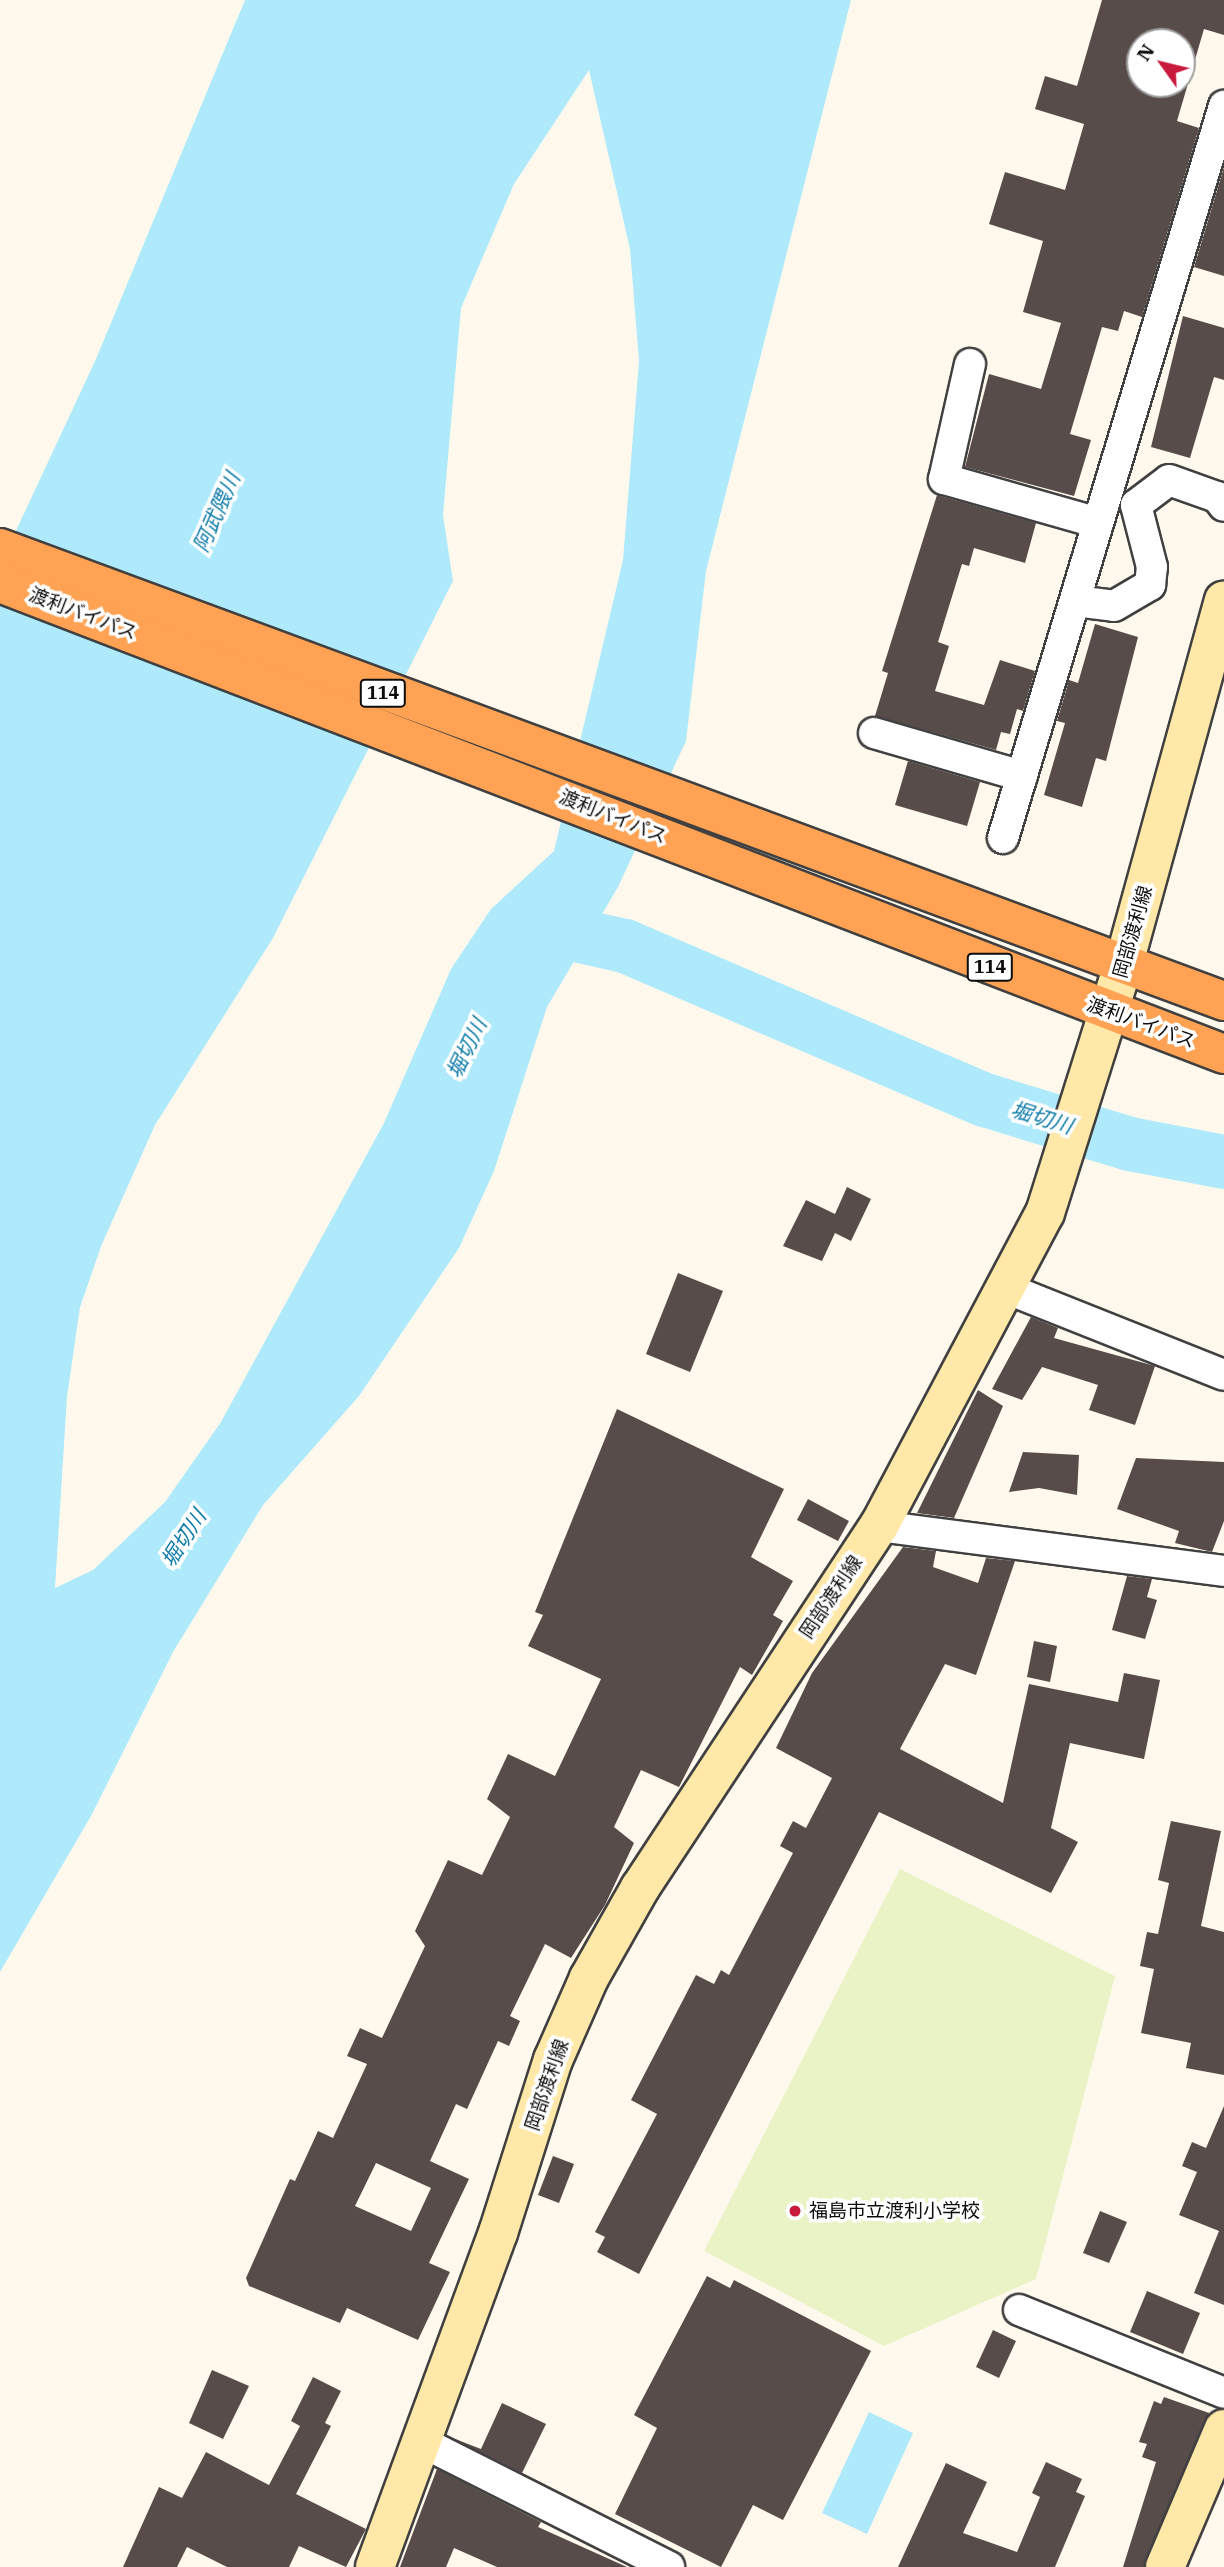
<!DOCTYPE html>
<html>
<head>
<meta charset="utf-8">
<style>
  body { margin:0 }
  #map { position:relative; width:1224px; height:2567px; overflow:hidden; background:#fff9ed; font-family:"IBM Plex Serif","Noto Sans JP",serif }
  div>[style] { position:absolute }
  .pitch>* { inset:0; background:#eaf3c6 }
  .water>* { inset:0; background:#aeeafb }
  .river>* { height:54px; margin:-27px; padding:0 27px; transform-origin:27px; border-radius:27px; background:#aeeafb }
  .building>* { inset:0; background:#574c49 }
  .roads { filter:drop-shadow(2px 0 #404040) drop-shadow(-2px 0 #404040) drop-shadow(0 2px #404040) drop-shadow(0 -2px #404040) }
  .minor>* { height:30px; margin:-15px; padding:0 15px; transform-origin:15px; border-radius:15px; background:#fff }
  .secondary>* { height:38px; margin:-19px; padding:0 19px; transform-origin:19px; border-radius:19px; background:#ffe8a8 }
  .trunk>* { height:38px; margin:-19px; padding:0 19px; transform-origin:19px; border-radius:19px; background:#ffa254 }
  .dots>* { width:19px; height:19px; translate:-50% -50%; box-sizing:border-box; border:4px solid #fff; border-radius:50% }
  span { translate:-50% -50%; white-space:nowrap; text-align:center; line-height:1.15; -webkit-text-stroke:7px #fff; paint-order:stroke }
  .shield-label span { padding:2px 5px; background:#fff; border:2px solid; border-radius:5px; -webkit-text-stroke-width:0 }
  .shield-label { font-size:18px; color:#0d0d0d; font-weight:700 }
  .street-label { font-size:19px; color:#0d0d0d }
  .poi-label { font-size:19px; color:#0d0d0d }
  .left { translate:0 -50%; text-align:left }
  .water-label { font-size:21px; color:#0d7ca9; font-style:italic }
  .north { position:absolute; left:1126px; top:28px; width:70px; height:70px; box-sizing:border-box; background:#fff; border:2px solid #9e9e9e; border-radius:50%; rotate:304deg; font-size:19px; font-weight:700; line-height:28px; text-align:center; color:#0d0d0d }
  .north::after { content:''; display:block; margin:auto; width:24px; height:32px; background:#c81a3c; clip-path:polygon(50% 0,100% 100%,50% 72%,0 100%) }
</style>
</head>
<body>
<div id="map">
  <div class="pitch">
    <i style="clip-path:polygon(900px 1869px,1115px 1976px,1036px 2279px,884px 2346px,704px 2251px)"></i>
  </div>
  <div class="water">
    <i style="clip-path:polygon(evenodd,245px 0,851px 0,706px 571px,686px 741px,618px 887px,547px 1007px,494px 1171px,459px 1248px,359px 1396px,263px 1505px,173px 1652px,91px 1816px,0 1972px,0 565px,96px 359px,245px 0,589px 70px,630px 249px,639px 361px,623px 560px,554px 851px,491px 909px,451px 969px,384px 1123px,221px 1422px,165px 1502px,93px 1570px,55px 1588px,67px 1397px,80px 1307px,102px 1244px,155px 1125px,273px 938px,453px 581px,443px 515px,461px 308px,514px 184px,589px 70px)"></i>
    <i style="clip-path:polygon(869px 2412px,913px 2433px,867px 2534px,822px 2513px)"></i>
  </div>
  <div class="river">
    <i style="left:526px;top:959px;width:40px;rotate:-47deg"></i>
    <i style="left:553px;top:930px;width:74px;rotate:12.5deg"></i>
    <i style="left:625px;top:946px;width:392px;rotate:23.2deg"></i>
    <i style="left:985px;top:1100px;width:152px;rotate:16.9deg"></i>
    <i style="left:1130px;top:1144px;width:96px;rotate:10.8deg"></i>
  </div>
  <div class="building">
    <i style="clip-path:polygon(evenodd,1102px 0,1224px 0,1224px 35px,1204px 29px,1177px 121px,1199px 128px,1142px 317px,1124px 311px,1118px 331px,1102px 327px,1070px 434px,1091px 440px,1074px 496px,965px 467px,989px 374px,1041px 389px,1061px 323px,1023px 312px,1043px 241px,989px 224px,1005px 172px,1065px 190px,1084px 124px,1035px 109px,1045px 76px,1077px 86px,1102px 0,1140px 42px,1182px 42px,1182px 84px,1140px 84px,1140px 42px)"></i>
    <i style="clip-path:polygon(1224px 167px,1224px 276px,1194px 267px)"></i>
    <i style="clip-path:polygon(1183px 316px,1224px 328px,1224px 380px,1214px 377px,1190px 458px,1151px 447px)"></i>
    <i style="clip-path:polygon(937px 495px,1036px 523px,1025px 563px,974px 548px,969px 566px,962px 564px,938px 642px,949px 646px,935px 691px,984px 705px,1000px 660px,1035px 671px,1023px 711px,1017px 709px,1010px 734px,1001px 732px,996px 750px,875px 716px,888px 673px,882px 671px)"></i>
    <i style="clip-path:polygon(1095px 624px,1138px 637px,1106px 761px,1096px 758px,1082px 807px,1044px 795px,1065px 723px,1057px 721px,1069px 680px,1078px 683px)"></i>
    <i style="clip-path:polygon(908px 761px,980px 782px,967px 826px,895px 805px)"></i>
    <i style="clip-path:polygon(847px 1187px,871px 1199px,851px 1241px,835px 1233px,822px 1261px,783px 1246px,806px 1200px,835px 1214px)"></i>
    <i style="clip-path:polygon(678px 1273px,723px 1291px,690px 1372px,646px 1354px)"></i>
    <i style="clip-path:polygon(1031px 1317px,1058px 1328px,1054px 1338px,1155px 1366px,1135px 1425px,1089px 1410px,1098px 1385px,1042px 1367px,1022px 1400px,992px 1389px)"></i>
    <i style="clip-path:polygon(978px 1390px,1003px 1406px,954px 1518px,917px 1513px)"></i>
    <i style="clip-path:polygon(evenodd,617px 1409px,784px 1489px,751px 1557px,793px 1581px,773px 1615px,783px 1621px,752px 1675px,740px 1667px,679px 1787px,641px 1770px,614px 1827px,634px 1843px,605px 1905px,571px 1958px,545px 1944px,510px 2016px,520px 2021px,509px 2046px,498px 2041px,467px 2109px,456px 2104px,430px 2161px,469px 2179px,429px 2263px,450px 2272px,418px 2340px,347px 2308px,340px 2323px,249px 2286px,246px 2278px,290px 2179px,295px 2181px,318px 2131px,333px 2138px,367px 2064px,347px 2056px,360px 2028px,382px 2038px,425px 1946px,415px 1931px,448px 1860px,482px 1875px,510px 1817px,487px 1799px,508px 1754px,555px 1776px,601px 1679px,528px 1646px,543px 1615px,535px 1612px,617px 1409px,376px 2163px,431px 2188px,411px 2231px,355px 2206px,376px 2163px)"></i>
    <i style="clip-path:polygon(1023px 1452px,1079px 1455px,1077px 1495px,1039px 1488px,1009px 1492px)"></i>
    <i style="clip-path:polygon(1136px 1458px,1224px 1462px,1224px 1521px,1212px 1552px,1175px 1543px,1179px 1531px,1117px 1509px)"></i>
    <i style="clip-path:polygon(808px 1499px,849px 1521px,838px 1541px,797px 1520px)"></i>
    <i style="clip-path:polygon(903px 1547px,936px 1551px,933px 1567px,978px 1583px,986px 1558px,1015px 1561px,976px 1675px,945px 1664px,900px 1749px,1003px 1803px,1029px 1684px,1118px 1702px,1124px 1673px,1160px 1680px,1144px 1759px,1070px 1743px,1051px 1828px,1078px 1842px,1051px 1893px,879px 1812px,639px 2274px,597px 2252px,605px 2237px,595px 2232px,657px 2114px,631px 2100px,696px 1975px,714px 1984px,721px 1970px,729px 1975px,793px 1853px,780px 1846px,793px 1821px,806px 1828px,832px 1778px,776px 1748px,812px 1673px)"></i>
    <i style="clip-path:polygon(1127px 1576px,1152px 1579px,1147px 1597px,1157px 1600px,1145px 1639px,1112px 1630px)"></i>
    <i style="clip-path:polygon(1034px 1641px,1057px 1646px,1050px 1682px,1027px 1677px)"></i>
    <i style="clip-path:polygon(1171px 1821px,1221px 1831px,1201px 1926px,1224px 1932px,1224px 2075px,1186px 2068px,1191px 2043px,1141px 2033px,1154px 1969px,1140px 1966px,1147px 1932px,1158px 1934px,1169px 1883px,1158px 1880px)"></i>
    <i style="clip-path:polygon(1224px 2106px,1224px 2305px,1194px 2293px,1219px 2231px,1179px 2215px,1197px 2172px,1182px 2166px,1192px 2142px,1206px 2148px)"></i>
    <i style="clip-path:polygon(553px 2156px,574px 2164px,559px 2203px,538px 2195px)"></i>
    <i style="clip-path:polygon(1100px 2211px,1127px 2222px,1109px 2263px,1083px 2253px)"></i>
    <i style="clip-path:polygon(707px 2276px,730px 2288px,734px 2280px,871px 2351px,783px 2520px,753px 2505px,721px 2567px,615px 2514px,657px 2428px,634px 2415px)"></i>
    <i style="clip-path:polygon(1147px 2291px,1200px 2313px,1183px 2354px,1130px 2332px)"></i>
    <i style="clip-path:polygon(993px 2330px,1016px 2341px,999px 2378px,976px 2367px)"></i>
    <i style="clip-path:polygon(212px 2370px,249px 2386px,223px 2439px,189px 2423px)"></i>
    <i style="clip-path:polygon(313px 2377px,341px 2391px,325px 2423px,331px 2426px,296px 2494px,366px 2529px,346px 2567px,299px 2546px,289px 2567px,227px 2567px,187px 2547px,177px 2567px,123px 2567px,159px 2487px,182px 2498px,206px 2452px,269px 2485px,300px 2426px,291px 2421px)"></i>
    <i style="clip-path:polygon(1164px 2397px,1209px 2413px,1144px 2567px,1123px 2567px,1156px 2462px,1142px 2457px,1147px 2444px,1139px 2442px,1154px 2401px,1161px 2404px)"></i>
    <i style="clip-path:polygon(502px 2403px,546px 2424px,522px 2473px,450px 2437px,481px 2449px)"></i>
    <i style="clip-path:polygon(1046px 2462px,1082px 2479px,1076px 2492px,1085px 2496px,1055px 2567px,898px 2567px,946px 2463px,987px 2482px,963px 2533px,1017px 2552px,1040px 2497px,1032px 2493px)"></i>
    <i style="clip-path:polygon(437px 2469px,541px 2522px,538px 2527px,627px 2567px,497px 2567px,454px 2548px,446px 2567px,400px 2567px)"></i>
  </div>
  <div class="roads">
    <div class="minor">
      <i style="left:970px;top:364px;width:118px;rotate:102.7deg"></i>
      <i style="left:944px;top:479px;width:160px;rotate:15.9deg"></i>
      <i style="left:1075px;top:601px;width:39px;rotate:7deg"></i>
      <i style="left:1114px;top:606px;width:42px;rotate:-30.3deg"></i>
      <i style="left:1150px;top:585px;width:18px;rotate:-84deg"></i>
      <i style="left:1152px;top:567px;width:64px;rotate:-104.5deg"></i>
      <i style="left:1136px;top:505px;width:41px;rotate:-37.1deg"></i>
      <i style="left:1169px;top:480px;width:51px;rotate:19.5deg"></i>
      <i style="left:1217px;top:497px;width:11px;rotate:52deg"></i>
      <i style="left:874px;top:733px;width:154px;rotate:16.2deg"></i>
      <i style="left:1003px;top:838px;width:765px;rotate:-73.2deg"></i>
      <i style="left:1008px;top:1289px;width:232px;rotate:21.7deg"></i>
      <i style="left:879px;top:1526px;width:348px;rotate:7.4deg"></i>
      <i style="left:1019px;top:2310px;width:221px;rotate:22deg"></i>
      <i style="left:422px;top:2442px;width:277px;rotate:26.8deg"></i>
    </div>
    <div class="secondary">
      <i style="left:375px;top:2567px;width:356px;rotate:-69.8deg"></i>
      <i style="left:498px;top:2233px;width:182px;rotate:-72.4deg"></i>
      <i style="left:553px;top:2060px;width:90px;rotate:-66.3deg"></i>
      <i style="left:589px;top:1978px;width:103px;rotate:-60.5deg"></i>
      <i style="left:640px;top:1888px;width:434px;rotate:-56.6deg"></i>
      <i style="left:879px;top:1526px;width:354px;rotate:-62.1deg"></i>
      <i style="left:1045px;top:1213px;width:262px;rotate:-72.5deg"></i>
      <i style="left:1124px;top:963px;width:376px;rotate:-74.6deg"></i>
      <i style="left:1165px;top:2567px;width:150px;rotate:-66.9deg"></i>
    </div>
    <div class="trunk">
      <i style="left:0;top:548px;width:1305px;rotate:20.31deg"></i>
      <i style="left:0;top:583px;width:1311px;rotate:21.05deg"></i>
    </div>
  </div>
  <div class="dots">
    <i style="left:795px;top:2211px;background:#c81a3c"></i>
  </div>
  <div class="shield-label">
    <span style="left:383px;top:693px">114</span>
    <span style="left:990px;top:967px">114</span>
  </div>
  <div class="street-label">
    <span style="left:83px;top:614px;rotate:21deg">渡利バイパス</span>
    <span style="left:613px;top:817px;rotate:22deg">渡利バイパス</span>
    <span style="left:1133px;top:932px;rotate:-74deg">岡部渡利線</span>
    <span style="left:1141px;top:1023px;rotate:20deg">渡利バイパス</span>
    <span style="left:831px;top:1597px;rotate:-56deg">岡部渡利線</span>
    <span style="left:547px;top:2085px;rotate:-71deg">岡部渡利線</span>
  </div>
  <div class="poi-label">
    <span class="left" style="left:809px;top:2211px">福島市立渡利小学校</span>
  </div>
  <div class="water-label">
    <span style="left:216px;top:512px;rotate:-66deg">阿武隈川</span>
    <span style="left:466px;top:1048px;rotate:-64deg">堀切川</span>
    <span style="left:1042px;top:1117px;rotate:17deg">堀切川</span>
    <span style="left:183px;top:1538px;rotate:-57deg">堀切川</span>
  </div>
  <div class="north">N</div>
</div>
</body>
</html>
